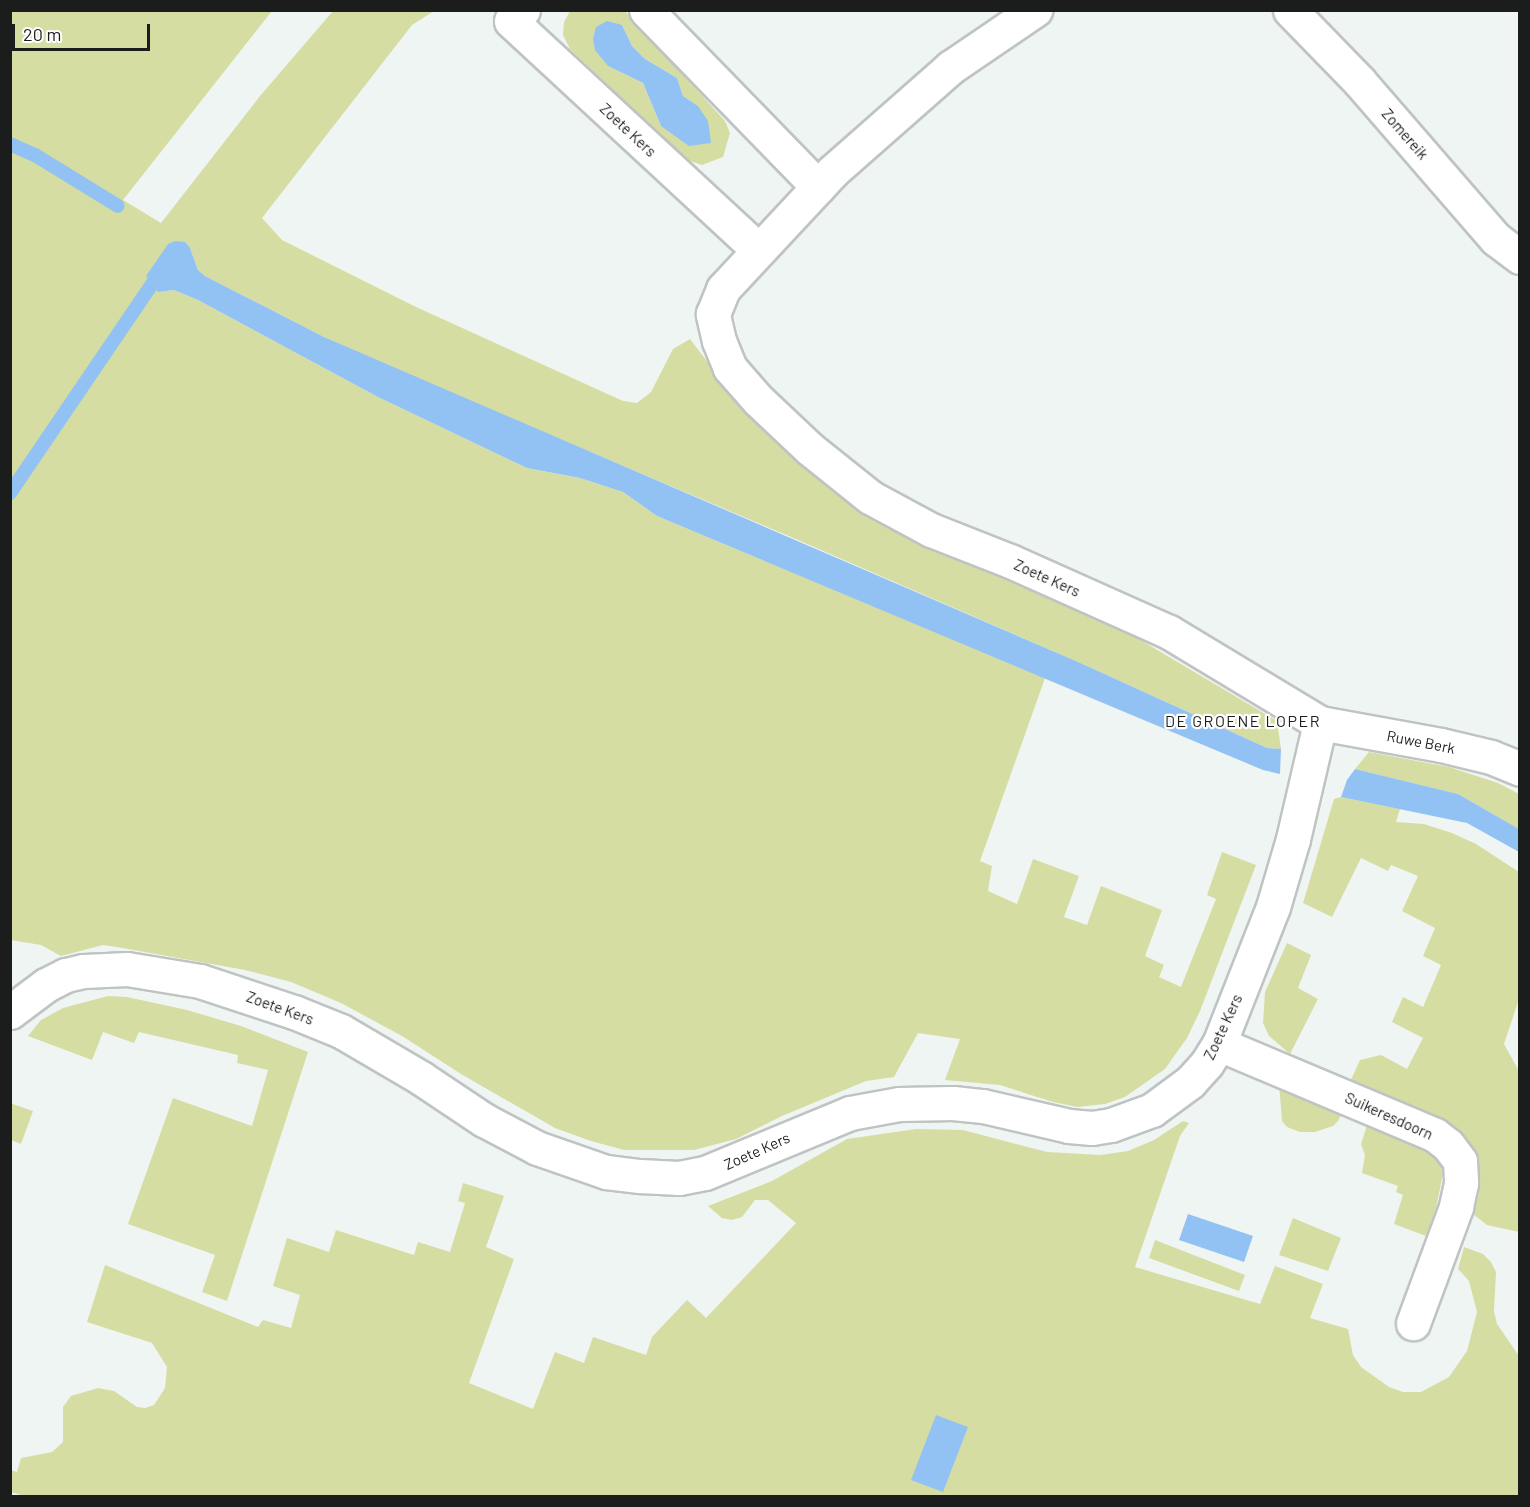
<!DOCTYPE html>
<html>
<head>
<meta charset="utf-8">
<style>
  body { margin:0 }
  #map { position:relative; width:1530px; height:1507px; overflow:hidden; background:#eff5f3; font-family:Barlow,sans-serif }
  div>[style] { position:absolute }
  .green>* { inset:0; background:#d6dda3 }
  .water>* { inset:0; background:#92c2f3 }
  .stream>* { height:14px; margin:-7px; padding:0 7px; transform-origin:7px; border-radius:7px; background:#92c2f3 }
  .roads { filter:drop-shadow(2px 0 #bfc4c3) drop-shadow(-2px 0 #bfc4c3) drop-shadow(0 2px #bfc4c3) drop-shadow(0 -2px #bfc4c3) }
  .street>* { height:33px; margin:-16.5px; padding:0 16.5px; transform-origin:16.5px; border-radius:16.5px; background:#fff }
  span { translate:-50% -50%; white-space:nowrap; text-align:center; line-height:1.15; -webkit-text-stroke:4.5px #fff; paint-order:stroke }
  .street-label { font-size:15px; color:#1b1d1c }
  .neighbourhood-label { font-size:16px; color:#1b1d1c; letter-spacing:1.5px }
  .frame { position:absolute; inset:0; border:12px solid #1b1d1c; pointer-events:none }
  .scale { position:absolute; left:12px; top:24px; width:138px; height:27px; box-sizing:border-box; border:3px solid #1b1d1c; border-top:0; padding-left:8px; font-size:18px; line-height:21px; white-space:nowrap; color:#1b1d1c; -webkit-text-stroke:4px #fff; paint-order:stroke }
</style>
</head>
<body>
<div id="map">
  <div class="green">
    <i style="clip-path:polygon(11px 11px,272px 11px,123px 200px,161px 223px,260px 96px,333px 11px,434px 11px,412px 25px,262px 218px,282px 240px,414px 306px,623px 401px,637px 403px,651px 392px,673px 349px,690px 339px,719px 377px,815px 475px,883px 524px,1013px 576px,1100px 616px,1277px 721px,1281px 749px,1267px 748px,1076px 661px,798px 540px,411px 376px,324px 337px,205px 276px,198px 270px,190px 248px,158px 292px,174px 290px,198px 300px,378px 397px,527px 468px,580px 478px,623px 492px,657px 516px,1045px 678px,980px 861px,992px 866px,988px 891px,1017px 904px,1033px 859px,1079px 876px,1064px 917px,1087px 925px,1101px 886px,1162px 910px,1145px 956px,1164px 965px,1159px 977px,1181px 987px,1216px 899px,1207px 895px,1222px 852px,1256px 865px,1200px 1011px,1187px 1038px,1165px 1069px,1125px 1097px,1105px 1104px,1077px 1107px,1053px 1102px,1000px 1085px,945px 1080px,960px 1039px,918px 1033px,894px 1077px,866px 1081px,782px 1116px,736px 1139px,694px 1150px,624px 1150px,591px 1141px,555px 1128px,461px 1074px,402px 1036px,341px 1003px,291px 982px,245px 970px,117px 947px,103px 945px,61px 956px,41px 945px,11px 940px)"></i>
    <i style="clip-path:polygon(evenodd,570px 11px,625px 11px,725px 121px,730px 133px,723px 157px,702px 165px,687px 160px,570px 49px,563px 35px,564px 22px,570px 11px,622px 25px,632px 46px,645px 59px,677px 78px,683px 96px,698px 106px,661px 126px,643px 83px,608px 66px,622px 25px)"></i>
    <i style="clip-path:polygon(1369px 752px,1449px 767px,1498px 783px,1519px 794px,1519px 829px,1458px 794px,1355px 769px)"></i>
    <i style="clip-path:polygon(1341px 797px,1400px 809px,1396px 822px,1424px 824px,1452px 833px,1476px 844px,1519px 872px,1519px 999px,1504px 1044px,1519px 1071px,1519px 1232px,1487px 1225px,1473px 1214px,1479px 1194px,1478px 1172px,1472px 1152px,1349px 1084px,1360px 1060px,1381px 1055px,1407px 1069px,1423px 1038px,1392px 1022px,1403px 997px,1423px 1007px,1441px 965px,1423px 956px,1435px 928px,1402px 911px,1418px 876px,1391px 865px,1388px 871px,1361px 858px,1332px 917px,1303px 903px,1334px 799px)"></i>
    <i style="clip-path:polygon(1287px 943px,1311px 955px,1298px 988px,1318px 999px,1290px 1054px,1269px 1036px,1263px 1023px,1265px 992px)"></i>
    <i style="clip-path:polygon(108px 996px,127px 997px,187px 1010px,241px 1026px,308px 1052px,227px 1301px,202px 1292px,215px 1255px,128px 1224px,173px 1098px,252px 1126px,268px 1070px,237px 1063px,238px 1055px,139px 1032px,134px 1043px,103px 1032px,92px 1060px,28px 1036px,41px 1020px,63px 1008px)"></i>
    <i style="clip-path:polygon(1279px 1083px,1307px 1099px,1342px 1113px,1338px 1121px,1333px 1126px,1315px 1132px,1300px 1132px,1287px 1127px,1282px 1121px)"></i>
    <i style="clip-path:polygon(10px 1103px,33px 1111px,21px 1144px,11px 1140px)"></i>
    <i style="clip-path:polygon(1183px 1121px,1189px 1123px,1180px 1136px,1135px 1267px,1260px 1304px,1275px 1266px,1323px 1284px,1310px 1318px,1348px 1329px,1353px 1355px,1361px 1367px,1389px 1387px,1403px 1392px,1421px 1392px,1449px 1377px,1467px 1351px,1477px 1312px,1469px 1281px,1458px 1269px,1464px 1247px,1483px 1254px,1491px 1262px,1496px 1272px,1494px 1311px,1497px 1324px,1519px 1356px,1519px 1496px,24px 1496px,11px 1492px,10px 1470px,17px 1472px,21px 1458px,52px 1452px,63px 1442px,63px 1407px,71px 1396px,98px 1388px,114px 1391px,137px 1407px,145px 1408px,154px 1405px,165px 1388px,167px 1367px,152px 1343px,87px 1322px,105px 1265px,258px 1327px,263px 1320px,291px 1328px,300px 1295px,273px 1286px,287px 1238px,329px 1252px,336px 1230px,414px 1255px,418px 1242px,450px 1252px,465px 1203px,458px 1201px,463px 1183px,504px 1196px,486px 1247px,514px 1259px,469px 1383px,533px 1409px,555px 1352px,584px 1363px,593px 1337px,646px 1355px,652px 1337px,687px 1300px,706px 1318px,796px 1223px,768px 1200px,755px 1200px,742px 1217px,732px 1220px,722px 1218px,708px 1206px,772px 1181px,847px 1139px,916px 1129px,963px 1130px,1047px 1152px,1100px 1155px,1128px 1151px,1154px 1140px)"></i>
    <i style="clip-path:polygon(1368px 1122px,1419px 1141px,1439px 1158px,1443px 1174px,1436px 1208px,1426px 1236px,1394px 1224px,1403px 1195px,1396px 1192px,1398px 1186px,1362px 1173px,1365px 1155px,1361px 1144px)"></i>
    <i style="clip-path:polygon(1293px 1218px,1341px 1238px,1328px 1271px,1279px 1255px)"></i>
    <i style="clip-path:polygon(1155px 1240px,1245px 1275px,1239px 1291px,1149px 1258px)"></i>
  </div>
  <div class="water">
    <i style="clip-path:polygon(607px 21px,622px 25px,632px 46px,645px 59px,677px 78px,683px 96px,698px 106px,708px 121px,711px 143px,689px 146px,661px 126px,643px 83px,608px 66px,595px 50px,593px 39px,596px 27px)"></i>
    <i style="clip-path:polygon(175px 241px,185px 242px,190px 248px,198px 270px,205px 276px,324px 337px,1076px 661px,1267px 748px,1281px 749px,1280px 774px,1263px 770px,657px 516px,623px 492px,580px 478px,527px 468px,378px 397px,198px 300px,174px 290px,158px 292px,146px 276px,168px 244px)"></i>
    <i style="clip-path:polygon(1355px 769px,1458px 794px,1519px 829px,1519px 852px,1467px 823px,1341px 797px,1347px 780px)"></i>
    <i style="clip-path:polygon(1188px 1214px,1253px 1236px,1244px 1262px,1179px 1240px)"></i>
    <i style="clip-path:polygon(936px 1415px,968px 1427px,943px 1492px,911px 1480px)"></i>
  </div>
  <div class="stream">
    <i style="left:10px;top:144px;width:27px;rotate:24deg"></i>
    <i style="left:35px;top:155px;width:97px;rotate:31.6deg"></i>
    <i style="left:10px;top:493px;width:271px;rotate:-55.8deg"></i>
  </div>
  <div class="roads">
    <div class="street">
      <i style="left:523px;top:10px;width:16px;rotate:137deg"></i>
      <i style="left:511px;top:21px;width:337px;rotate:42.8deg"></i>
      <i style="left:646px;top:10px;width:247px;rotate:45.8deg"></i>
      <i style="left:1290px;top:10px;width:99px;rotate:45.8deg"></i>
      <i style="left:1359px;top:81px;width:209px;rotate:49.1deg"></i>
      <i style="left:1496px;top:239px;width:30px;rotate:37deg"></i>
      <i style="left:1320px;top:723px;width:123px;rotate:10.3deg"></i>
      <i style="left:1441px;top:745px;width:51px;rotate:13.5deg"></i>
      <i style="left:1491px;top:757px;width:31px;rotate:22deg"></i>
      <i style="left:10px;top:1012px;width:45px;rotate:-36.9deg"></i>
      <i style="left:46px;top:985px;width:22px;rotate:-27deg"></i>
      <i style="left:66px;top:975px;width:18px;rotate:-13deg"></i>
      <i style="left:84px;top:971px;width:43px;rotate:-2.7deg"></i>
      <i style="left:127px;top:969px;width:74px;rotate:9.3deg"></i>
      <i style="left:200px;top:981px;width:99px;rotate:18.3deg"></i>
      <i style="left:294px;top:1012px;width:51px;rotate:22deg"></i>
      <i style="left:341px;top:1031px;width:93px;rotate:30.4deg"></i>
      <i style="left:421px;top:1078px;width:76px;rotate:33.7deg"></i>
      <i style="left:484px;top:1120px;width:60px;rotate:27.8deg"></i>
      <i style="left:537px;top:1148px;width:73px;rotate:19.2deg"></i>
      <i style="left:606px;top:1172px;width:34px;rotate:7deg"></i>
      <i style="left:640px;top:1176px;width:39px;rotate:3deg"></i>
      <i style="left:679px;top:1178px;width:26px;rotate:-11deg"></i>
      <i style="left:705px;top:1173px;width:157px;rotate:-22.5deg"></i>
      <i style="left:850px;top:1113px;width:50px;rotate:-10.4deg"></i>
      <i style="left:899px;top:1104px;width:54px;rotate:-1.1deg"></i>
      <i style="left:953px;top:1103px;width:30px;rotate:6deg"></i>
      <i style="left:983px;top:1106px;width:88px;rotate:13.1deg"></i>
      <i style="left:1069px;top:1126px;width:23px;rotate:5deg"></i>
      <i style="left:1092px;top:1128px;width:19px;rotate:-9deg"></i>
      <i style="left:1111px;top:1125px;width:44px;rotate:-20.1deg"></i>
      <i style="left:1152px;top:1110px;width:47px;rotate:-36.4deg"></i>
      <i style="left:1190px;top:1082px;width:25px;rotate:-48deg"></i>
      <i style="left:1207px;top:1063px;width:22px;rotate:-58deg"></i>
      <i style="left:1219px;top:1044px;width:147px;rotate:-68.5deg"></i>
      <i style="left:1273px;top:907px;width:71px;rotate:-73.6deg"></i>
      <i style="left:1293px;top:839px;width:119px;rotate:-76.9deg"></i>
      <i style="left:1320px;top:723px;width:176px;rotate:-148.9deg"></i>
      <i style="left:1169px;top:632px;width:174px;rotate:-155.9deg"></i>
      <i style="left:1010px;top:561px;width:85px;rotate:-158.6deg"></i>
      <i style="left:931px;top:530px;width:69px;rotate:-151.6deg"></i>
      <i style="left:870px;top:497px;width:77px;rotate:-141.3deg"></i>
      <i style="left:810px;top:449px;width:71px;rotate:-136.7deg"></i>
      <i style="left:758px;top:400px;width:43px;rotate:-131.2deg"></i>
      <i style="left:730px;top:368px;width:29px;rotate:-112deg"></i>
      <i style="left:719px;top:341px;width:28px;rotate:-103deg"></i>
      <i style="left:713px;top:314px;width:27px;rotate:-68deg"></i>
      <i style="left:723px;top:289px;width:161px;rotate:-47deg"></i>
      <i style="left:833px;top:171px;width:157px;rotate:-41.4deg"></i>
      <i style="left:951px;top:67px;width:102px;rotate:-34.2deg"></i>
      <i style="left:1219px;top:1044px;width:234px;rotate:22.8deg"></i>
      <i style="left:1435px;top:1135px;width:16px;rotate:38deg"></i>
      <i style="left:1448px;top:1145px;width:20px;rotate:53deg"></i>
      <i style="left:1460px;top:1161px;width:22px;rotate:87deg"></i>
      <i style="left:1461px;top:1183px;width:25px;rotate:102deg"></i>
      <i style="left:1456px;top:1207px;width:124px;rotate:110.3deg"></i>
    </div>
  </div>
  <div class="street-label">
    <span style="left:628px;top:130px;rotate:43deg">Zoete Kers</span>
    <span style="left:1405px;top:134px;rotate:49deg">Zomereik</span>
    <span style="left:1047px;top:578px;rotate:24deg">Zoete Kers</span>
    <span style="left:1421px;top:742px;rotate:11deg">Ruwe Berk</span>
    <span style="left:280px;top:1008px;rotate:20deg">Zoete Kers</span>
    <span style="left:1223px;top:1027px;rotate:-65deg">Zoete Kers</span>
    <span style="left:1389px;top:1116px;rotate:24deg">Suikeresdoorn</span>
    <span style="left:757px;top:1151px;rotate:-24deg">Zoete Kers</span>
  </div>
  <div class="neighbourhood-label">
    <span style="left:1243px;top:721px">DE GROENE LOPER</span>
  </div>
  <div class="frame"></div>
  <div class="scale">20 m</div>
</div>
</body>
</html>
